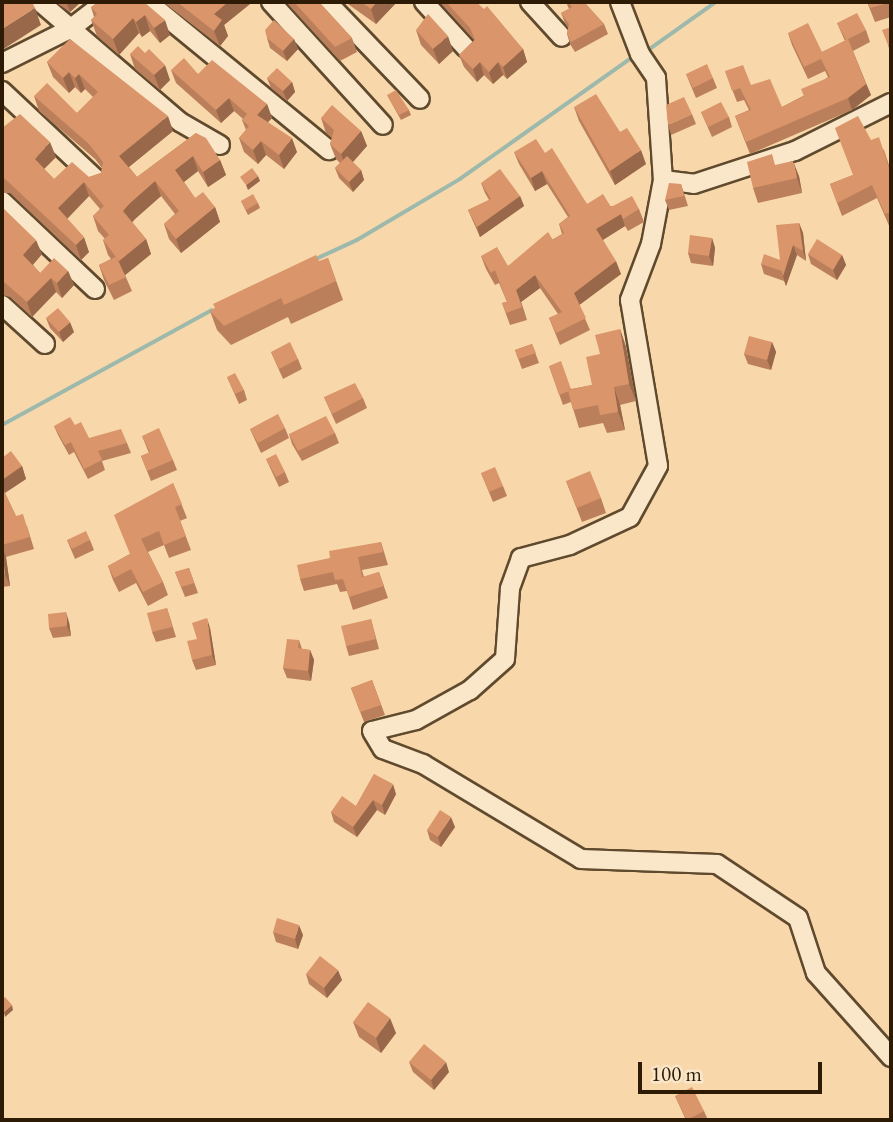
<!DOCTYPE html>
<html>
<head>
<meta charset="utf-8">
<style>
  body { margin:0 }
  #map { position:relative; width:893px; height:1122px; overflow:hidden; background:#f8d8ab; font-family:"EB Garamond",serif }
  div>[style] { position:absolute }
  .stream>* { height:3.5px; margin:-1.75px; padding:0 1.75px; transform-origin:1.75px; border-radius:1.75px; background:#9db9ac }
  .roads { filter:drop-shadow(2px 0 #604a2e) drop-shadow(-2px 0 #604a2e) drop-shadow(0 2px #604a2e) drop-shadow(0 -2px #604a2e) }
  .minor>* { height:18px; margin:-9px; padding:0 9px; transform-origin:9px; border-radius:9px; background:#fae6c8 }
  .wall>* { inset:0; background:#bb805b }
  .shaded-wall>* { inset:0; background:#99684a }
  .building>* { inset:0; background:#da956a }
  span { translate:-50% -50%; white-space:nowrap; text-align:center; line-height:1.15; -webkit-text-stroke:6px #fae6c8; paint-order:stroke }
  .frame { position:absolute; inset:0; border:4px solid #2d1b05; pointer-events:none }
  .scale { position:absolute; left:638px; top:1062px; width:184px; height:32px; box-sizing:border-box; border:4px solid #2d1b05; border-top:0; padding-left:9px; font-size:21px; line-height:24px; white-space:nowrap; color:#2d1b05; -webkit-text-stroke:5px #fae6c8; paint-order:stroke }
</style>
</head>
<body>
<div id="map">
  <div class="stream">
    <i style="left:647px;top:51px;width:85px;rotate:-35.4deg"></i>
    <i style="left:316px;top:259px;width:45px;rotate:-24.9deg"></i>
    <i style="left:357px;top:240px;width:120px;rotate:-30.6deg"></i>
    <i style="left:460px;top:179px;width:215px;rotate:-35.2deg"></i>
    <i style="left:2px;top:425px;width:239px;rotate:-28.7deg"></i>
  </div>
  <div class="roads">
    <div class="minor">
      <i style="left:40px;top:2px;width:184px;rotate:40.6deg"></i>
      <i style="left:180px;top:122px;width:46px;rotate:29.9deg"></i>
      <i style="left:148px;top:2px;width:234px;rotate:39.3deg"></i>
      <i style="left:271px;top:2px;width:166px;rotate:47.7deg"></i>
      <i style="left:327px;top:2px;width:134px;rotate:46.2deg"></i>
      <i style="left:424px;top:2px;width:62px;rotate:47.6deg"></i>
      <i style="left:530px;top:2px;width:47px;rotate:47.6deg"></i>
      <i style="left:620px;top:2px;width:56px;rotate:69deg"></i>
      <i style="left:640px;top:54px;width:29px;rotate:56deg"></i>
      <i style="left:656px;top:78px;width:102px;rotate:86.1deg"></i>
      <i style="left:663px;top:180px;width:31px;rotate:7deg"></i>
      <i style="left:694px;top:184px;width:106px;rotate:-18.1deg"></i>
      <i style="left:795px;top:151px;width:107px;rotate:-26.6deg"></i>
      <i style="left:2px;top:63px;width:76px;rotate:-26.6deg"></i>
      <i style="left:70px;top:29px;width:44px;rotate:-37.6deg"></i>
      <i style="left:2px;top:91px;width:132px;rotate:43.2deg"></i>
      <i style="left:663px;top:180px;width:65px;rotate:100.6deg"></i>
      <i style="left:651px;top:244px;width:60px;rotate:110.6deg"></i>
      <i style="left:630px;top:300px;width:168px;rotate:80.4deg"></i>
      <i style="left:658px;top:466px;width:58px;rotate:118.8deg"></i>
      <i style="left:630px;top:517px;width:66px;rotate:155deg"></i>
      <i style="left:570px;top:545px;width:51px;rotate:165.1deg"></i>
      <i style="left:521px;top:558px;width:33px;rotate:110deg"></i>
      <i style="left:510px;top:589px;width:70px;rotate:94.1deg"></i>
      <i style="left:505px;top:659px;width:47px;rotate:138.5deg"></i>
      <i style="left:470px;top:690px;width:62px;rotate:150.9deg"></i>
      <i style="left:416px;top:720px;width:45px;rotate:166deg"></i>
      <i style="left:372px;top:731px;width:21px;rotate:59deg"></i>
      <i style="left:383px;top:749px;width:43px;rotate:20.6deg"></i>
      <i style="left:423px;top:764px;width:184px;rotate:31deg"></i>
      <i style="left:581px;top:859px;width:136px;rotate:2.1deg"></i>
      <i style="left:717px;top:864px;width:97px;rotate:33.7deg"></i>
      <i style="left:798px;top:918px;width:58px;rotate:71.9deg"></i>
      <i style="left:816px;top:973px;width:113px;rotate:48.2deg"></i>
      <i style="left:2px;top:201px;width:128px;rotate:43.4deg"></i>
      <i style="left:2px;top:305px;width:58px;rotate:42.2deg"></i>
    </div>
  </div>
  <div class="wall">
    <i style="clip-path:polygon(55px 2px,81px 2px,70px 12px)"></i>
    <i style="clip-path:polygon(144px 2px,170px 35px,160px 43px,150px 31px,142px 37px,139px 33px,119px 55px,97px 36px,91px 20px,94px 17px,91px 7px)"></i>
    <i style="clip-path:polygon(163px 2px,249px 2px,250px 4px,224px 25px,228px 36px,220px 46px)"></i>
    <i style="clip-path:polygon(286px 2px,319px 2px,352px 38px,357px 52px,340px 61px)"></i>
    <i style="clip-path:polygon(345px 2px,397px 2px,376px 24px)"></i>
    <i style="clip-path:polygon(440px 2px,476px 2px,523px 49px,527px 62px,507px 79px,503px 75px,493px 84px,484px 75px,477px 82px,464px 67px,459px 55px,474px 40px)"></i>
    <i style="clip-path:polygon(566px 2px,584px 2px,604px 24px,608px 34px,575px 52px,570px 44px,567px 34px,568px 28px,565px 23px,561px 13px,569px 9px)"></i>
    <i style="clip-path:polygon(867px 2px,889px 2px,891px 10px,891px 17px,875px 22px)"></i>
    <i style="clip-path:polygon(837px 23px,866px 30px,870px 42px,853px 51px,871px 95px,852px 110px,750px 154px,735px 116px,749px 110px,744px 100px,737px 102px,725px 71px,751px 85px,782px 107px,803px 96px,828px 77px,825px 71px,808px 79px,792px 45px,788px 33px,822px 52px,845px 41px)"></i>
    <i style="clip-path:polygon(891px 27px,891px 55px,888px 45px)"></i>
    <i style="clip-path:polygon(416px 30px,453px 51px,439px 64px,421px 45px)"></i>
    <i style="clip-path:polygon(267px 38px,294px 39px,298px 49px,287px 61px,270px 48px)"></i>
    <i style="clip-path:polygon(70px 39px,173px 131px,129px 167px,137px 177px,196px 133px,220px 160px,226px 175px,208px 187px,198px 171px,184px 182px,195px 198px,215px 207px,220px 222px,181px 253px,169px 239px,164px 224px,175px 214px,161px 196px,135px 219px,132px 222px,146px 239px,151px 254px,125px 275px,132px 291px,114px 300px,104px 280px,99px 265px,111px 259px,108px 255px,103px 240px,105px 239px,98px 231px,93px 216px,100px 209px,89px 196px,67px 219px,89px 252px,81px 260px,10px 193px,2px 193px,2px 128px,56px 157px,44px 169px,54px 179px,89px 177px,101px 173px,102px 168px,95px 159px,39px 111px,34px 96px,77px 113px,93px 97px,85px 89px,81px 93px,75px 87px,69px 93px,53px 77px,47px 62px)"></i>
    <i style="clip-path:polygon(145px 53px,170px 80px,160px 90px,135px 69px,130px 54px)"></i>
    <i style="clip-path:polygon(171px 70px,198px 74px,267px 104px,272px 118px,268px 122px,297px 152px,284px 169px,266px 155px,258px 164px,244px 152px,239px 138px,246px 130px,242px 120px,243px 119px,234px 111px,221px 123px,176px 83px)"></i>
    <i style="clip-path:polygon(686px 74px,713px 78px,717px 88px,696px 98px)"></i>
    <i style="clip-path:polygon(267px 78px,292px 82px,295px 92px,287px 101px,271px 88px)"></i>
    <i style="clip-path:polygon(387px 95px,409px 110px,411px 115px,401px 120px)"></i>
    <i style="clip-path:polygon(574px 107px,620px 132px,646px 164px,615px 185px,579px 121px)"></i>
    <i style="clip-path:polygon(701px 112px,729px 117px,732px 127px,712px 137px)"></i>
    <i style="clip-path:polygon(692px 114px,696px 124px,671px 135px,668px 125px)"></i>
    <i style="clip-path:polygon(321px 118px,361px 131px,367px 146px,352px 162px,361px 170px,364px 180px,353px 192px,339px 178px,335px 168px,340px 163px,336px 159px,330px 144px,332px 138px,326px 133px)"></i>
    <i style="clip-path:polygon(871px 140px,884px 150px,890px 168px,891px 168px,891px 227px,890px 228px,877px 198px,842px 216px,830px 184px,853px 175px)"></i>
    <i style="clip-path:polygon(514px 152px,545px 153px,587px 204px,639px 209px,644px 222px,628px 231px,625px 226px,603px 240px,621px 274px,579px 305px,590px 330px,560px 345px,549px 318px,558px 314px,540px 288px,521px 302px,527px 320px,510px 325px,502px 303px,507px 302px,499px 283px,495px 285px,486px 269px,481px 256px,508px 266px,562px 234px,559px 224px,568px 217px,547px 184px,535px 191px,519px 164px)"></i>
    <i style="clip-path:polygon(776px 165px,799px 176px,802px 193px,758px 203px,753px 188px)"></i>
    <i style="clip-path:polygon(481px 183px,520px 196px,524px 206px,480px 237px,468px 210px,489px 200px,485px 193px)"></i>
    <i style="clip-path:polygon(681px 184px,688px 206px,669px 210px,665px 200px)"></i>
    <i style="clip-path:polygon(241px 201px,258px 203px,260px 208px,248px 215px)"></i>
    <i style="clip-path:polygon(2px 207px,42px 254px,33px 265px,40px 273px,68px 271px,74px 285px,62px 298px,56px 292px,32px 317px,10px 297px,2px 295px)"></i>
    <i style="clip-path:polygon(799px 223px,803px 233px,806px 261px,797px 255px,786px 286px,784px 281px,764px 274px,761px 264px,780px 260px)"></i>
    <i style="clip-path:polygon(712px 238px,715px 248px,713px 266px,691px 263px,688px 253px)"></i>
    <i style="clip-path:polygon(808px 254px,842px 255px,846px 265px,837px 280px,811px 264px)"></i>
    <i style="clip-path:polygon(328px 258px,343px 300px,291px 324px,288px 317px,231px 345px,217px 330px,210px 311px)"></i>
    <i style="clip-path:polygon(46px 318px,74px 332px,63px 342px,50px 328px)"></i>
    <i style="clip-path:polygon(620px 329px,626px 347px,636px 401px,620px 405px,625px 430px,607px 433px,603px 423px,579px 428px,571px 402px,563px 405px,549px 366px,571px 389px,592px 385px,600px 354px)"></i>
    <i style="clip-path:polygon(772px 342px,776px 352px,771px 370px,748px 364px,744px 354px)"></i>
    <i style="clip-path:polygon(532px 344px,539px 363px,522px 369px,515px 350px)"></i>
    <i style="clip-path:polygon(271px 352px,298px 359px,302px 369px,283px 379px)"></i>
    <i style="clip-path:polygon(227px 377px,244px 390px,247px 400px,239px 404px)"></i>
    <i style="clip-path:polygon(324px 397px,363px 398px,367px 408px,336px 424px)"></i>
    <i style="clip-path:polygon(75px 425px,89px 438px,127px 443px,131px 453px,102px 461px,105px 470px,88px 479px,74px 452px,69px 455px,58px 435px,54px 426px)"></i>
    <i style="clip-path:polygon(285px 428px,289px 438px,261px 453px,250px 429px)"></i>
    <i style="clip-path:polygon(335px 433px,339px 443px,302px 461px,292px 444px,289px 434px)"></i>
    <i style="clip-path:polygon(142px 436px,173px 460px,177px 470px,151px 481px,141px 456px,149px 453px)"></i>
    <i style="clip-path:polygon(2px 458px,22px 466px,26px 479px,5px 493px,16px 516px,27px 526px,34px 549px,6px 557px,10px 586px,2px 587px)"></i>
    <i style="clip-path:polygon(266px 459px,285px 472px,289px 482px,279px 487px)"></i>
    <i style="clip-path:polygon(481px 473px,503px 486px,507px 496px,493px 502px)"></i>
    <i style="clip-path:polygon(566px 481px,601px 498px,606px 513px,582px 522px)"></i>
    <i style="clip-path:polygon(173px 483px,187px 518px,180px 521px,191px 550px,169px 558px,164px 545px,148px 552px,163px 582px,168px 595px,148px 606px,136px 583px,119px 592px,113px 580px,108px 566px,130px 554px)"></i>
    <i style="clip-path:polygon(67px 540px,90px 540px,94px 550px,75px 559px)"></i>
    <i style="clip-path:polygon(381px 542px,388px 565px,362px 570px,364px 577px,379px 572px,388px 598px,353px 610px,347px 591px,340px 592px,337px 584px,304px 591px,300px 579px,330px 558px)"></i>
    <i style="clip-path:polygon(189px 568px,198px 593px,185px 597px,175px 572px)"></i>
    <i style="clip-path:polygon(167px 608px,176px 637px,156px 642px,152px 632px)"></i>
    <i style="clip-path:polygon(371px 619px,379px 649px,349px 656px,346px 646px)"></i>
    <i style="clip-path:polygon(69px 622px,71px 636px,53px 638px,49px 628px)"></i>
    <i style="clip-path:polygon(210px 628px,216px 665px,196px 670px,192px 660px,197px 639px)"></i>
    <i style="clip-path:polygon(299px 640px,302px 649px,310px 650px,314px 660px,311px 681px,287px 678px,283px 668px)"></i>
    <i style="clip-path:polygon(372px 680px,385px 715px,364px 722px,351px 688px)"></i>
    <i style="clip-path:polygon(374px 774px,396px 794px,385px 815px,377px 810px,357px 837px,334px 822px,331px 812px,356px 806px)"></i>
    <i style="clip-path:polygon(455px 827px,441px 847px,430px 840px,427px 830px)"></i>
    <i style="clip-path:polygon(273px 932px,303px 935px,298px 949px,276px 942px)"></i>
    <i style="clip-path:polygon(306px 974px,342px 980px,327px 998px,309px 984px)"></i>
    <i style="clip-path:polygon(353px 1022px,396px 1033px,381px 1053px,359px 1037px)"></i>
    <i style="clip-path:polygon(409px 1062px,449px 1072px,434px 1090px,413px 1072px)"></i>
    <i style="clip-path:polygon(675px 1096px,704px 1111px,708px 1120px,686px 1120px)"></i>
  </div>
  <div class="shaded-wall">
    <i style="clip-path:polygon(66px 2px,81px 2px,70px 12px)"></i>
    <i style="clip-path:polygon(228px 2px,249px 2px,250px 4px,224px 25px,228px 36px,220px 46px,214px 31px,214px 14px)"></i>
    <i style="clip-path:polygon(377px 2px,397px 2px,376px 24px,371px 9px)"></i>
    <i style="clip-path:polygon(35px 8px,41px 25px,2px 50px,2px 29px)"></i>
    <i style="clip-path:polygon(145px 15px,150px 31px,142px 37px,136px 22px)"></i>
    <i style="clip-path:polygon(133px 18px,139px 33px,119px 55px,113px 39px)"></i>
    <i style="clip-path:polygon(165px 20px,170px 35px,160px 43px,154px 28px)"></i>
    <i style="clip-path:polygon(448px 36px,453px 51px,439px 64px,433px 49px)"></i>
    <i style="clip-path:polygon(294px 39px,298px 49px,287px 61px,283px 51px)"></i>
    <i style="clip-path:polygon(523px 49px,527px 62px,507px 79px,503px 67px)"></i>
    <i style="clip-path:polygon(480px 62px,484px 75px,477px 82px,473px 69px)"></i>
    <i style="clip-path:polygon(498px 62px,503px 75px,493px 84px,489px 72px)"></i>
    <i style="clip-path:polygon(165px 65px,170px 80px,160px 90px,154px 75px)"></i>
    <i style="clip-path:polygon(69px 72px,75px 87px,69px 93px,63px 78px)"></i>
    <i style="clip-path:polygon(79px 74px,85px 89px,81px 93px,75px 78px)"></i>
    <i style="clip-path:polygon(292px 82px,295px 92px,287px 101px,283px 91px)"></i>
    <i style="clip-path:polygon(866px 84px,871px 95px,852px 110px,848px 98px)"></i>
    <i style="clip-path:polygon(229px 98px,234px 111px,221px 123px,216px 110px)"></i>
    <i style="clip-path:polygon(267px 104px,272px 118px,262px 128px,257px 115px)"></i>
    <i style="clip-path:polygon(168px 116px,173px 131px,124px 171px,119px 156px)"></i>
    <i style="clip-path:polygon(361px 131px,367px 146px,347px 169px,341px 154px)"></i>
    <i style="clip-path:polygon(292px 138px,297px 152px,284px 169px,279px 155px)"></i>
    <i style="clip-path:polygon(261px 141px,266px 155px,258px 164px,253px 150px)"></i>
    <i style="clip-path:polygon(50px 142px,56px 157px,40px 173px,35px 159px)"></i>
    <i style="clip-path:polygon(641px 150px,646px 164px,615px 185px,610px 171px)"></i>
    <i style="clip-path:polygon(193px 156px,198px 171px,180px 185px,175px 170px)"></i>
    <i style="clip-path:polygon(220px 160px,226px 175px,208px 187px,203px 172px)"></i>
    <i style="clip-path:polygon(793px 161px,799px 176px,802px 193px,797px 178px)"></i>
    <i style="clip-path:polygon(361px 170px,364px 180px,353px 192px,349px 182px)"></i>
    <i style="clip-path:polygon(542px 171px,547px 184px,535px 191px,531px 178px)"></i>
    <i style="clip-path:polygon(258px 176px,260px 181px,248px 190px,246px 185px)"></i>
    <i style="clip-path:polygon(155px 181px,161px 196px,135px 219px,129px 226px,123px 211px,129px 204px)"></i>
    <i style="clip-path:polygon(84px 182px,89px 196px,63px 223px,58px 208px)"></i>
    <i style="clip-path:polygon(520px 196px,524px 206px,480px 237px,477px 227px)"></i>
    <i style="clip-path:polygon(215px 207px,220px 222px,181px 253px,176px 239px)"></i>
    <i style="clip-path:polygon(621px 214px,625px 226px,601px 241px,596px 229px)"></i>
    <i style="clip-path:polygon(799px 223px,803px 233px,806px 261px,803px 251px)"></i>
    <i style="clip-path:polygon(84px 237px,89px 252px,81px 260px,76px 245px)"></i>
    <i style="clip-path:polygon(712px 238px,715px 248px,713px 266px,709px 256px)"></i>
    <i style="clip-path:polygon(146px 239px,151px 254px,124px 276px,119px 261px)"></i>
    <i style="clip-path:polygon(36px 240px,42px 254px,29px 269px,23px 255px)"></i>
    <i style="clip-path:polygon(793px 245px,797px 255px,786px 286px,783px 276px)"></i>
    <i style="clip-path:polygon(842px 255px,846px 265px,837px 280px,833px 270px)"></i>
    <i style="clip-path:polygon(616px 261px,621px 274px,578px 306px,574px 293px)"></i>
    <i style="clip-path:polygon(68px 271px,74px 285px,62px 298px,57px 283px)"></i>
    <i style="clip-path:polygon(535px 275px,540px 288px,521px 302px,527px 320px,516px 290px)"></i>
    <i style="clip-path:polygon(51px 278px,56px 292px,32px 317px,27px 302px)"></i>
    <i style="clip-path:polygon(70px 322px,74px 332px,63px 342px,59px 332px)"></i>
    <i style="clip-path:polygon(620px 329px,626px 347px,636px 401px,629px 384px)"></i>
    <i style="clip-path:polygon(772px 342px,776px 352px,771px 370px,767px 360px)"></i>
    <i style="clip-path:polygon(614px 387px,620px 405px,625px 430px,618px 412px)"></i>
    <i style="clip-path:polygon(22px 466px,26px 479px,3px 494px,2px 490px,2px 480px)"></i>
    <i style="clip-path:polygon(2px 547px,6px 557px,10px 586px,5px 574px)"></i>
    <i style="clip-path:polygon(66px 612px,69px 622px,71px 636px,67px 626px)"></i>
    <i style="clip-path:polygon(207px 618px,210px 628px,216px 665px,212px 655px)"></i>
    <i style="clip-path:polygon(310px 650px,314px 660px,311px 681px,308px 671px)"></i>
    <i style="clip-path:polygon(393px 784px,396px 794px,385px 815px,382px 805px)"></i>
    <i style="clip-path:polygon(373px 800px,377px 810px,357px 837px,353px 827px)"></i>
    <i style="clip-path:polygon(451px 817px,455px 827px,441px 847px,438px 837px)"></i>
    <i style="clip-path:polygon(299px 925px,303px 935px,298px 949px,295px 939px)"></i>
    <i style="clip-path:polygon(338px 970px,342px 980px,327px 998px,324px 988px)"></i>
    <i style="clip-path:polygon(12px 1005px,13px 1010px,5px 1017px,4px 1012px)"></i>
    <i style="clip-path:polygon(390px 1018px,396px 1033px,381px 1053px,376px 1038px)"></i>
    <i style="clip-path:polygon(446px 1062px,449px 1072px,434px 1090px,431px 1080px)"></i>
  </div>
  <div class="building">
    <i style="clip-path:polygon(2px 2px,32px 2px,35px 8px,2px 29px)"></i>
    <i style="clip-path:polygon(98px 2px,144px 2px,165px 20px,154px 28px,145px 15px,136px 22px,133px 18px,113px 39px,91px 20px,97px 14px,91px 7px)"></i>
    <i style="clip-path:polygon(177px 2px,228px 2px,214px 14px,222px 20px,214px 31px)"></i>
    <i style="clip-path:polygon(294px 2px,319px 2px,352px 38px,335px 47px)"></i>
    <i style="clip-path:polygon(361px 2px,377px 2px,371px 9px)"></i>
    <i style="clip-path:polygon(446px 2px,476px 2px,484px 9px,487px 6px,523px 49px,503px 67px,498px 62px,489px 72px,480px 62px,473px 69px,459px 55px,475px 40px,470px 28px)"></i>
    <i style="clip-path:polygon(568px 2px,584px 2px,604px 24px,571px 42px,567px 34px,569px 24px,561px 13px,572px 7px)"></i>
    <i style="clip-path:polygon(867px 2px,888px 2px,888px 3px,870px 8px)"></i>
    <i style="clip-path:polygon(857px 13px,866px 30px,848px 39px,866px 84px,848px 98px,746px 142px,735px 116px,751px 110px,740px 88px,732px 91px,725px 71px,743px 65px,751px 85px,770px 79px,782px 107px,804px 96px,801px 89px,830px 77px,821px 59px,804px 67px,788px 33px,808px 23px,822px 52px,846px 40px,837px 23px)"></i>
    <i style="clip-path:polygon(428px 14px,448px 36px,433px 49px,416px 30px)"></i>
    <i style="clip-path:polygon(274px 20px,294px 39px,283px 51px,267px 38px,265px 30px)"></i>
    <i style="clip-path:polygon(891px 27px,891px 44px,888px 45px,882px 30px)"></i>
    <i style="clip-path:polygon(70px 39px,168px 116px,119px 156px,137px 177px,196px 133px,206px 138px,220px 160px,203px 172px,193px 156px,175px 170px,195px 198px,203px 192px,215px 207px,176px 239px,164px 224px,179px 211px,155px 181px,129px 204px,123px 211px,146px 239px,119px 261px,116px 257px,126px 277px,109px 285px,99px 265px,116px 257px,103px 240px,109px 235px,93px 216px,104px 206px,84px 182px,58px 208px,84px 237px,76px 245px,4px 178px,2px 178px,2px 128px,20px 114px,50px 142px,35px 159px,54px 179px,72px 162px,89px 177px,101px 173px,103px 162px,89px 144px,34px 96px,47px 83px,77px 113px,98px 92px,79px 74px,75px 78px,69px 72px,63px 78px,47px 62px)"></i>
    <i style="clip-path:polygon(138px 46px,145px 53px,149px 49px,165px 65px,154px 75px,130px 54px)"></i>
    <i style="clip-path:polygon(184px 58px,198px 74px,212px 60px,267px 104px,257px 115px,292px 138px,279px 155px,261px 141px,253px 150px,239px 138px,249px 126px,242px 120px,247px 114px,229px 98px,216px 110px,171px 70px)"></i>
    <i style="clip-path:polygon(707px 64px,713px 78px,693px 88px,686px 74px)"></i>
    <i style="clip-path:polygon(277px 68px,292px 82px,283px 91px,267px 78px)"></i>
    <i style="clip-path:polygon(396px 90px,409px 110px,399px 115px,387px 95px)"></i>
    <i style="clip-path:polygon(596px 94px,620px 132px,627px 128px,641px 150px,610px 171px,574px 107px)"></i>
    <i style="clip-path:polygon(684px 97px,692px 114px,668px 125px,666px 105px)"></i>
    <i style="clip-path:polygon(721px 102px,729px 117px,708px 127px,701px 112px)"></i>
    <i style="clip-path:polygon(332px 105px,361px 131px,341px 154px,330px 144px,334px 130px,321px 118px)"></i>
    <i style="clip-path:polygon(858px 116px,871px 140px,879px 137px,889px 168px,891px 168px,891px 212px,885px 214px,872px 185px,837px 203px,830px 184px,853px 175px,835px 128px)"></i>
    <i style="clip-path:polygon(536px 139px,545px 153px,552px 148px,587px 204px,603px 194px,611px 207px,632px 196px,639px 209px,623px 219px,621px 214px,596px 229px,616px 261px,574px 293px,586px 318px,556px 333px,549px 318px,562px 312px,535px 275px,516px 290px,522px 307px,506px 313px,502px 303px,507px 302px,495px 270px,491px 273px,481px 256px,497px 247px,508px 266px,548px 232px,553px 240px,564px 233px,559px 224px,570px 216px,542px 171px,531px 178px,514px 152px)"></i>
    <i style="clip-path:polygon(772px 154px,775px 165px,793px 161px,797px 178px,753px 188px,747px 162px)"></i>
    <i style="clip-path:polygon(347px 156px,361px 170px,349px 182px,335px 168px)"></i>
    <i style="clip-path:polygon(252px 168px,258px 176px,246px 185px,240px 177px)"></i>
    <i style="clip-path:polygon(500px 169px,520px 196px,477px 227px,468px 210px,491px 199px,481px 183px)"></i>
    <i style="clip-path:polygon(669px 183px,681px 184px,684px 196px,665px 200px)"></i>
    <i style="clip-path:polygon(253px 194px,258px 203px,246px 210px,241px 201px)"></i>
    <i style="clip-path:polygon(2px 207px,36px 240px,23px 255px,40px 273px,54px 258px,68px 271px,57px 283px,51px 278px,27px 302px,4px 282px,2px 281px)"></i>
    <i style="clip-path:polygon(799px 223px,803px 251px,793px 245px,783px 276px,782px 271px,761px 264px,764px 254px,780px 260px,776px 225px)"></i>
    <i style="clip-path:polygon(690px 235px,712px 238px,709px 256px,688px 253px)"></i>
    <i style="clip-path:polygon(817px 239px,842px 255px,833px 270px,808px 254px)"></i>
    <i style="clip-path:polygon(316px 255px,319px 261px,328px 258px,336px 281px,284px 305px,281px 298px,224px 326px,210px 311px,215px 308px,213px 304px)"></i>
    <i style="clip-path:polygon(58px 308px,70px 322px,59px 332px,46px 318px)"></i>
    <i style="clip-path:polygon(620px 329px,629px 384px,614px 387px,618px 412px,600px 415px,598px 405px,573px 410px,568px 390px,592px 385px,586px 357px,600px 354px,595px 335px)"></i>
    <i style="clip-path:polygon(749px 336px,772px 342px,767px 360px,744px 354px)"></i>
    <i style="clip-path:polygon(290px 342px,298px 359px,279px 369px,271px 352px)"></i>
    <i style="clip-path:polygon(532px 344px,536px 353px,518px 359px,515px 350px)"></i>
    <i style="clip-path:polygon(561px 361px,571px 389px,568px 390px,569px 391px,559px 395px,549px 366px)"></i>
    <i style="clip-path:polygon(235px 373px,244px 390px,235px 394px,227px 377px)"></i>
    <i style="clip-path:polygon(355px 383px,363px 398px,332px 414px,324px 397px)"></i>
    <i style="clip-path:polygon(278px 414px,285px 428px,258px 443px,250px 429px)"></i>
    <i style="clip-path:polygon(326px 416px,335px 433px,298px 451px,289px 434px)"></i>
    <i style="clip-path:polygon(70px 417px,75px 425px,81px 422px,89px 438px,121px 429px,127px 443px,98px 451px,102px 460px,84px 469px,71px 442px,65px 445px,54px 426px)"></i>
    <i style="clip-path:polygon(159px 428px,173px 460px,147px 471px,141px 456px,150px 452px,142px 436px)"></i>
    <i style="clip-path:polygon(11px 451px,22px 466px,2px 480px,2px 458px)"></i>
    <i style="clip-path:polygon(276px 454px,285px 472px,276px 477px,266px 459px)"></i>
    <i style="clip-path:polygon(495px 467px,503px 486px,489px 492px,481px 473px)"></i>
    <i style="clip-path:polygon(590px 471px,601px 498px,577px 508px,566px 481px)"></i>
    <i style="clip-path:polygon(173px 483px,182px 504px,175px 507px,186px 536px,164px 545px,159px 531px,141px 539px,163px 582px,143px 592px,131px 569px,114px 578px,108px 566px,130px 554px,114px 515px)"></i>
    <i style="clip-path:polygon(2px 487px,16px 516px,23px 514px,30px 537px,2px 545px)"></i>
    <i style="clip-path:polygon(86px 531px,90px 540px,72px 549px,67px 540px)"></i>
    <i style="clip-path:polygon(381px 542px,383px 552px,358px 557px,362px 577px,379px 572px,384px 586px,349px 597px,343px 579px,335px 580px,333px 572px,300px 579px,297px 565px,330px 558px,329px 551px)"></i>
    <i style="clip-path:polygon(2px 549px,5px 574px,2px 574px)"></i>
    <i style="clip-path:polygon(189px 568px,194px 583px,181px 587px,175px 572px)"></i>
    <i style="clip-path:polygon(167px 608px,172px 627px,152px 632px,147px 613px)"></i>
    <i style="clip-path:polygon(66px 612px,67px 626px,49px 628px,48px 614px)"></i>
    <i style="clip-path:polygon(207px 618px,212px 655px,192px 660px,187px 641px,197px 639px,192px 623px)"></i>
    <i style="clip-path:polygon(371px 619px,376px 639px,346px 646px,341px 626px)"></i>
    <i style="clip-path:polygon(287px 639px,299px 640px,298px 648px,310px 650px,308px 671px,283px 668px)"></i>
    <i style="clip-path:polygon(372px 680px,381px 705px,360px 712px,351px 688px)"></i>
    <i style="clip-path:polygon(374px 774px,393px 784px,382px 805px,373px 800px,353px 827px,331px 812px,342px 796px,356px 806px)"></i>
    <i style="clip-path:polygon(440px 810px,451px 817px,438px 837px,427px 830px)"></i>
    <i style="clip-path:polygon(277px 918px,299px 925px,295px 939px,273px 932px)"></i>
    <i style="clip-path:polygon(320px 956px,338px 970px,324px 988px,306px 974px)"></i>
    <i style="clip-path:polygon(5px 997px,12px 1005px,4px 1012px,2px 1009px,2px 1000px)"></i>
    <i style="clip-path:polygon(368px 1002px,390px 1018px,376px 1038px,353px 1022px)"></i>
    <i style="clip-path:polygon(424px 1044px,446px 1062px,431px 1080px,409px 1062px)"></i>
    <i style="clip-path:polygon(692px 1087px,704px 1111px,687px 1120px,675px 1096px)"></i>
  </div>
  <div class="frame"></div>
  <div class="scale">100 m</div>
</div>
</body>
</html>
